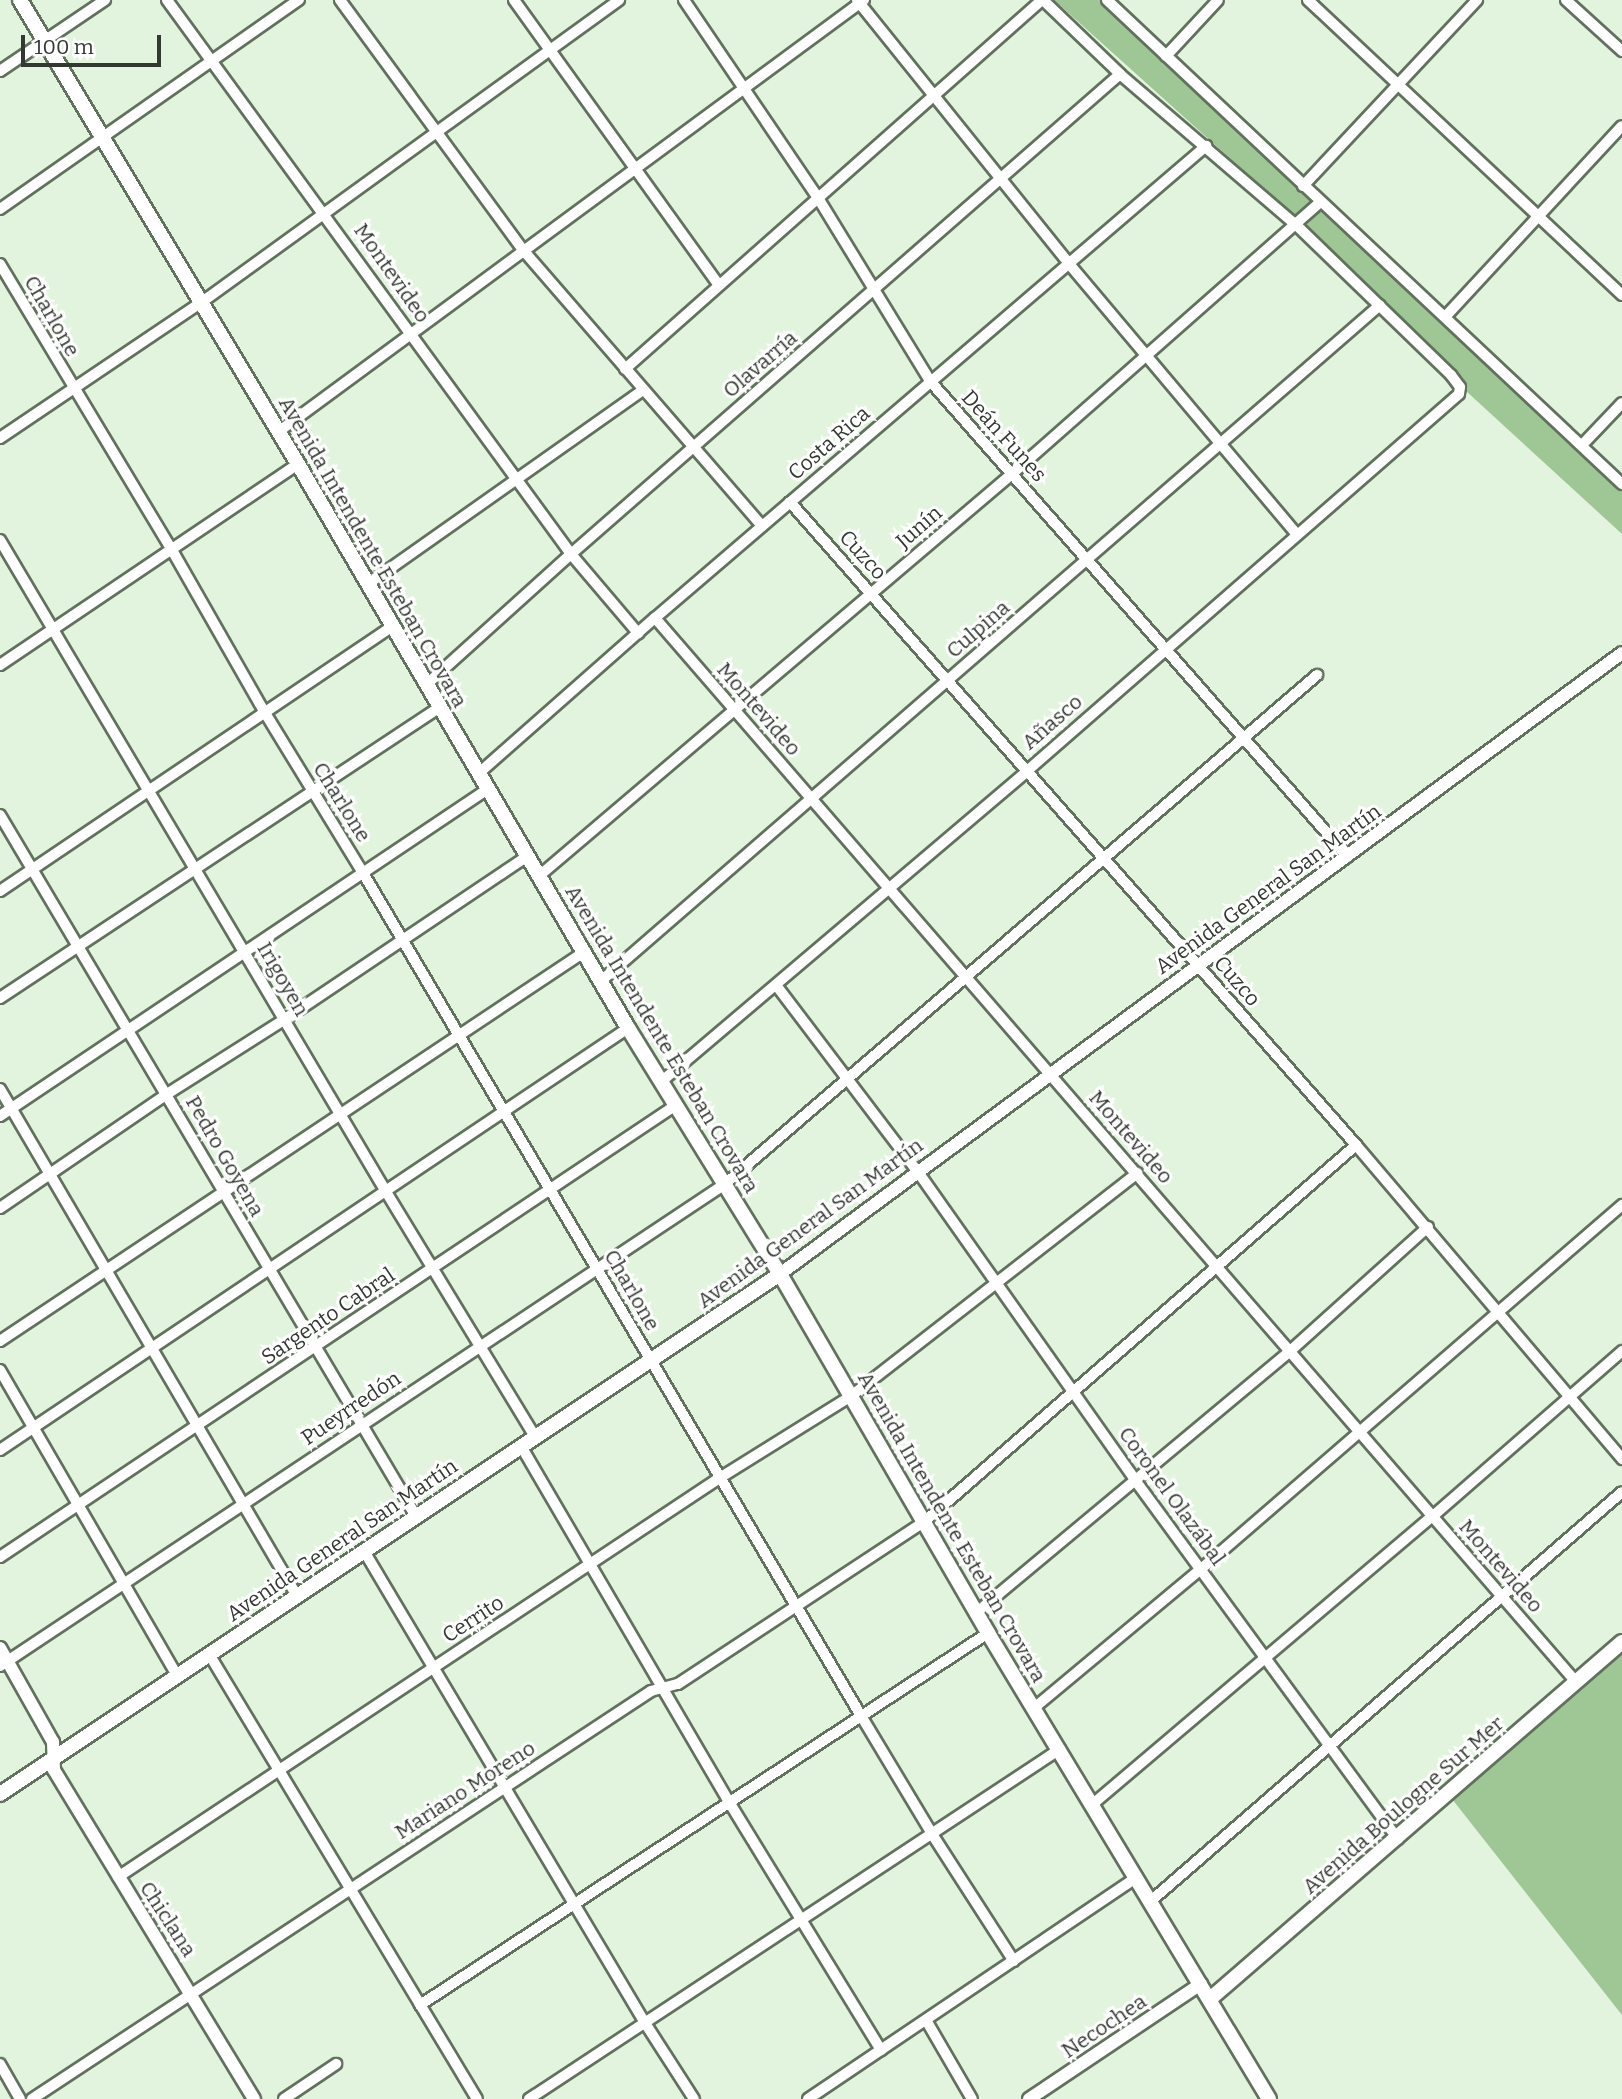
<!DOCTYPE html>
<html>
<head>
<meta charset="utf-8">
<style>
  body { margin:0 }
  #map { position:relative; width:1622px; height:2099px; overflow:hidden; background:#e2f4de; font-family:Bitter,serif }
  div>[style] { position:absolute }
  .green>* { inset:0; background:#9fc796 }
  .roads { filter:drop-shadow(2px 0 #62715e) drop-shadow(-2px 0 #62715e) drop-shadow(0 2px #62715e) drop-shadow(0 -2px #62715e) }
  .minor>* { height:10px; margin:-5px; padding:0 5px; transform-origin:5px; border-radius:5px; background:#fff }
  .tertiary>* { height:12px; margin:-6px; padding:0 6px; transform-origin:6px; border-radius:6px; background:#fff }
  .secondary>* { height:14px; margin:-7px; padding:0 7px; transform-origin:7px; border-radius:7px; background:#fff }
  span { translate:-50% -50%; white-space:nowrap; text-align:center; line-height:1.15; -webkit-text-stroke:6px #fff; paint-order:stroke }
  .street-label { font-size:21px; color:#323931 }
  .scale { position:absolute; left:21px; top:35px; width:140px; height:32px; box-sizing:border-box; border:4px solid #323931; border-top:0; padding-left:9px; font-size:21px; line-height:24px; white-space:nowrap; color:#323931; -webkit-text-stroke:5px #fff; paint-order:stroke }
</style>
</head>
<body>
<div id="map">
  <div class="green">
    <i style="clip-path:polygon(1054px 0,1100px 0,1315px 202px,1301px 217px,1294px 216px)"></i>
    <i style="clip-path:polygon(1320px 210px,1622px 488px,1622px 534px,1466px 391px,1463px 378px,1304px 227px)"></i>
    <i style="clip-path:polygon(1622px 1652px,1622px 2015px,1452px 1799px)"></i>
  </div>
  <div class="roads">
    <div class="minor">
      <i style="left:167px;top:0;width:686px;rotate:53.9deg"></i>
      <i style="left:571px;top:554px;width:104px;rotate:49.7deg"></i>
      <i style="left:340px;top:0;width:310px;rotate:53.8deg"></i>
      <i style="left:523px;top:250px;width:365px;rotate:49.1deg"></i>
      <i style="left:514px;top:0;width:350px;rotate:54.3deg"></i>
      <i style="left:684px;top:0;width:239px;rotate:55.9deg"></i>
      <i style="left:818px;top:198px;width:215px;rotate:58.5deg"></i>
      <i style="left:930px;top:381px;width:633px;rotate:48.71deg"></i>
      <i style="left:857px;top:0;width:340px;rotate:51.2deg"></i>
      <i style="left:1070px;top:265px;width:351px;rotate:49.9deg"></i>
      <i style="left:1107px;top:0;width:707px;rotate:43.22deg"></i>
      <i style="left:1308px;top:0;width:431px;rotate:43.2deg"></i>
      <i style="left:1566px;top:0;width:76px;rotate:42.3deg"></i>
      <i style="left:1166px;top:56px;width:76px;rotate:-47.1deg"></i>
      <i style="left:0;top:71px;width:127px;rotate:-34.1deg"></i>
      <i style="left:1303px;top:186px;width:255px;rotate:-46.9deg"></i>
      <i style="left:0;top:209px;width:365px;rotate:-35deg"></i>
      <i style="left:0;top:264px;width:334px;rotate:59deg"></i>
      <i style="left:172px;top:550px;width:188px;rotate:60.3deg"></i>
      <i style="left:265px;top:713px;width:188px;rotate:58.5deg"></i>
      <i style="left:363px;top:873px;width:977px;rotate:59.42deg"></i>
      <i style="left:860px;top:1714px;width:140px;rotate:59deg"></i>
      <i style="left:932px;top:1834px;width:151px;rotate:57.2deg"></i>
      <i style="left:1445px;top:317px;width:260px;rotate:-47.2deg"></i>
      <i style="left:625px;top:369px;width:557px;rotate:-41.51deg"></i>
      <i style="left:278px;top:432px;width:728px;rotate:-36.4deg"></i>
      <i style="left:0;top:438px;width:244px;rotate:-34deg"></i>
      <i style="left:202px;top:302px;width:515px;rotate:-35.91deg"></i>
      <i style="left:1582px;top:445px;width:58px;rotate:-46.4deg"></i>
      <i style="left:790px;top:502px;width:857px;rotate:48.64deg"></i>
      <i style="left:1356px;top:1145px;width:412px;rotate:49.7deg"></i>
      <i style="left:0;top:540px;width:755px;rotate:59.36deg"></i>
      <i style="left:385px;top:1190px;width:289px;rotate:58.7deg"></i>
      <i style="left:368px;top:584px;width:337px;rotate:-35.2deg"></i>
      <i style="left:655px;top:618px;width:1407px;rotate:49.12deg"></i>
      <i style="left:0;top:665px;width:359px;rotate:-34deg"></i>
      <i style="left:427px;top:684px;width:194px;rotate:-42.1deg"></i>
      <i style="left:571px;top:554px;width:729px;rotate:-41.16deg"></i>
      <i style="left:479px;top:773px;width:235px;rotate:-41.4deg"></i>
      <i style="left:655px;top:618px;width:726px;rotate:-40.58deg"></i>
      <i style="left:0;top:815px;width:815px;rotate:59.31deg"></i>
      <i style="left:539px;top:876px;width:622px;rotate:-40.37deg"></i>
      <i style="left:1013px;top:473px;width:409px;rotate:-41.4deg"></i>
      <i style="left:0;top:891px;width:474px;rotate:-34deg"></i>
      <i style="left:601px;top:981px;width:1031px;rotate:-40.95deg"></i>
      <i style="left:776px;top:985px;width:235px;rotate:52.8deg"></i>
      <i style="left:918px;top:1172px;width:377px;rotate:54.8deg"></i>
      <i style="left:1135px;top:1480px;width:445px;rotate:53.8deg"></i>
      <i style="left:0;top:998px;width:528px;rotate:-33.48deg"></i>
      <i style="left:662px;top:1081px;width:479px;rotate:-40.3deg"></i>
      <i style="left:1027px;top:771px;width:573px;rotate:-41.11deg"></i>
      <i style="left:1459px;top:394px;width:7px;rotate:-82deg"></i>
      <i style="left:1460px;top:387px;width:15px;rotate:-127deg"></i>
      <i style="left:1451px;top:375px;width:216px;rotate:-135.9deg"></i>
      <i style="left:1296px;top:225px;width:232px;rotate:-139.4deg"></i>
      <i style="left:1120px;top:74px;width:107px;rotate:-136.1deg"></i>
      <i style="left:0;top:1089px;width:588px;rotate:59.64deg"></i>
      <i style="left:0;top:1116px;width:587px;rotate:-33.83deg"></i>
      <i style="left:0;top:1208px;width:202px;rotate:-34.3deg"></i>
      <i style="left:167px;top:1094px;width:140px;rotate:-32.4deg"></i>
      <i style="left:285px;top:1019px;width:293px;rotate:-33.9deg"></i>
      <i style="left:0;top:1341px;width:702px;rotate:-33.67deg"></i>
      <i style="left:0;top:1370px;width:353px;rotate:59.9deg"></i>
      <i style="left:521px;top:1446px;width:412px;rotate:59.7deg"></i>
      <i style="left:729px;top:1802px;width:291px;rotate:58.5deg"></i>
      <i style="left:0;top:1450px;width:757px;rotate:-33.9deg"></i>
      <i style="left:364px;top:1551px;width:549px;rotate:59.23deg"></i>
      <i style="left:645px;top:2023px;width:90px;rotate:57.2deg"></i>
      <i style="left:0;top:1557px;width:813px;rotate:-33.77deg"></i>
      <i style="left:977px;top:1612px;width:406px;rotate:-39.8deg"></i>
      <i style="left:1289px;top:1352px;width:187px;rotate:-42deg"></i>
      <i style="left:209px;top:1654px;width:519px;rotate:58.94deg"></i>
      <i style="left:0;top:1666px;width:871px;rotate:-33.62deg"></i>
      <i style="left:725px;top:1184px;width:781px;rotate:-40.69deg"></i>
      <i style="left:1034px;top:1708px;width:217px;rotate:-39.8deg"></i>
      <i style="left:1201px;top:1569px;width:557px;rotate:-40.85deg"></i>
      <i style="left:1094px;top:1803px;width:444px;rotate:-40.3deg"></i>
      <i style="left:1433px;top:1516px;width:251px;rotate:-41.1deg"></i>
      <i style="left:118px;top:1877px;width:724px;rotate:-33.56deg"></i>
      <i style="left:721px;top:1477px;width:153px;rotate:-31.9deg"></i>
      <i style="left:851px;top:1396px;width:363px;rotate:-37.9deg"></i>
      <i style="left:1152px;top:1900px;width:622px;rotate:-40.96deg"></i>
      <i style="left:420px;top:2005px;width:679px;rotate:-33.22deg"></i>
      <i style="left:926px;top:2020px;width:91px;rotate:59.8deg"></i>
      <i style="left:0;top:2064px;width:40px;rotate:60.3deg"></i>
      <i style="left:32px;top:2099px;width:741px;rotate:-33.39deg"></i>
      <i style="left:651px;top:1691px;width:28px;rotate:-15deg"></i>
      <i style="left:678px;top:1684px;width:295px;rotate:-33.4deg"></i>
      <i style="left:924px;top:1522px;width:573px;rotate:-41.11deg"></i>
      <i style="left:284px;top:2099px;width:63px;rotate:-33.9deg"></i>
      <i style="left:529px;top:2099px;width:636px;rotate:-33.39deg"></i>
      <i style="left:808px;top:2099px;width:397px;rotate:-34deg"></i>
    </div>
    <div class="tertiary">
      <i style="left:780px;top:1274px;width:1046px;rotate:-36.41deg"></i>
      <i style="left:0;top:1648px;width:108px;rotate:60.6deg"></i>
      <i style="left:53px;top:1742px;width:28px;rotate:88deg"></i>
      <i style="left:54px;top:1770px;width:385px;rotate:58.7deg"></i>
      <i style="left:1029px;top:2099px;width:207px;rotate:-33.8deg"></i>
    </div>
    <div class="secondary">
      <i style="left:20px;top:0;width:541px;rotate:59.07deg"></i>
      <i style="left:298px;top:464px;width:653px;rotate:59.67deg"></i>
      <i style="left:628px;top:1028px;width:289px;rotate:58.3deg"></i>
      <i style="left:780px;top:1274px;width:415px;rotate:59.9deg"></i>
      <i style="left:988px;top:1633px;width:544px;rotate:58.91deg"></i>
      <i style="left:0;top:1794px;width:937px;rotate:-33.69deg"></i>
      <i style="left:1210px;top:1999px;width:545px;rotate:-40.91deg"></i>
    </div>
  </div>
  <div class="street-label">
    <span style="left:392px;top:273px;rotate:55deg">Montevideo</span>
    <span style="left:52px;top:316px;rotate:60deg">Charlone</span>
    <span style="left:760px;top:364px;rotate:-41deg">Olavarría</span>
    <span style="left:1004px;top:436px;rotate:48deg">Deán Funes</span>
    <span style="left:829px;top:443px;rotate:-41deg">Costa Rica</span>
    <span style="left:919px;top:527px;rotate:-41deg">Junín</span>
    <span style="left:373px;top:552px;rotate:60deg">Avenida Intendente Esteban Crovara</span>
    <span style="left:863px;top:555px;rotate:48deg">Cuzco</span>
    <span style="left:978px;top:629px;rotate:-41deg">Culpina</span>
    <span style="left:759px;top:709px;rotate:49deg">Montevideo</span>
    <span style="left:1052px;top:722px;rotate:-41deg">Añasco</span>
    <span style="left:342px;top:802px;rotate:58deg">Charlone</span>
    <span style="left:1268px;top:889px;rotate:-36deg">Avenida General San Martín</span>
    <span style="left:283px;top:979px;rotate:60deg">Irigoyen</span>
    <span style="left:1237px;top:981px;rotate:49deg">Cuzco</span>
    <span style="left:662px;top:1039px;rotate:59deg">Avenida Intendente Esteban Crovara</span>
    <span style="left:1131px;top:1137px;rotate:49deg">Montevideo</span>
    <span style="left:225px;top:1156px;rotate:60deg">Pedro Goyena</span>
    <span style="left:810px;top:1223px;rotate:-36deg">Avenida General San Martín</span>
    <span style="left:632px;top:1290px;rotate:60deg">Charlone</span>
    <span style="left:328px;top:1316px;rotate:-34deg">Sargento Cabral</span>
    <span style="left:351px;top:1408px;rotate:-34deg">Pueyrredón</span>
    <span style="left:1172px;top:1496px;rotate:54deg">Coronel Olazábal</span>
    <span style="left:952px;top:1527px;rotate:60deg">Avenida Intendente Esteban Crovara</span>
    <span style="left:342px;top:1540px;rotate:-34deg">Avenida General San Martín</span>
    <span style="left:1501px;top:1566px;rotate:49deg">Montevideo</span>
    <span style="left:473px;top:1619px;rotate:-33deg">Cerrito</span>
    <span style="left:465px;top:1790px;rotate:-33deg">Mariano Moreno</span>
    <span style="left:1403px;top:1805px;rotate:-41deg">Avenida Boulogne Sur Mer</span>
    <span style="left:168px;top:1919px;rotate:57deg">Chiclana</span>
    <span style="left:1104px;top:2026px;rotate:-34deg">Necochea</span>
  </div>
  <div class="scale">100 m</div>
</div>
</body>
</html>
